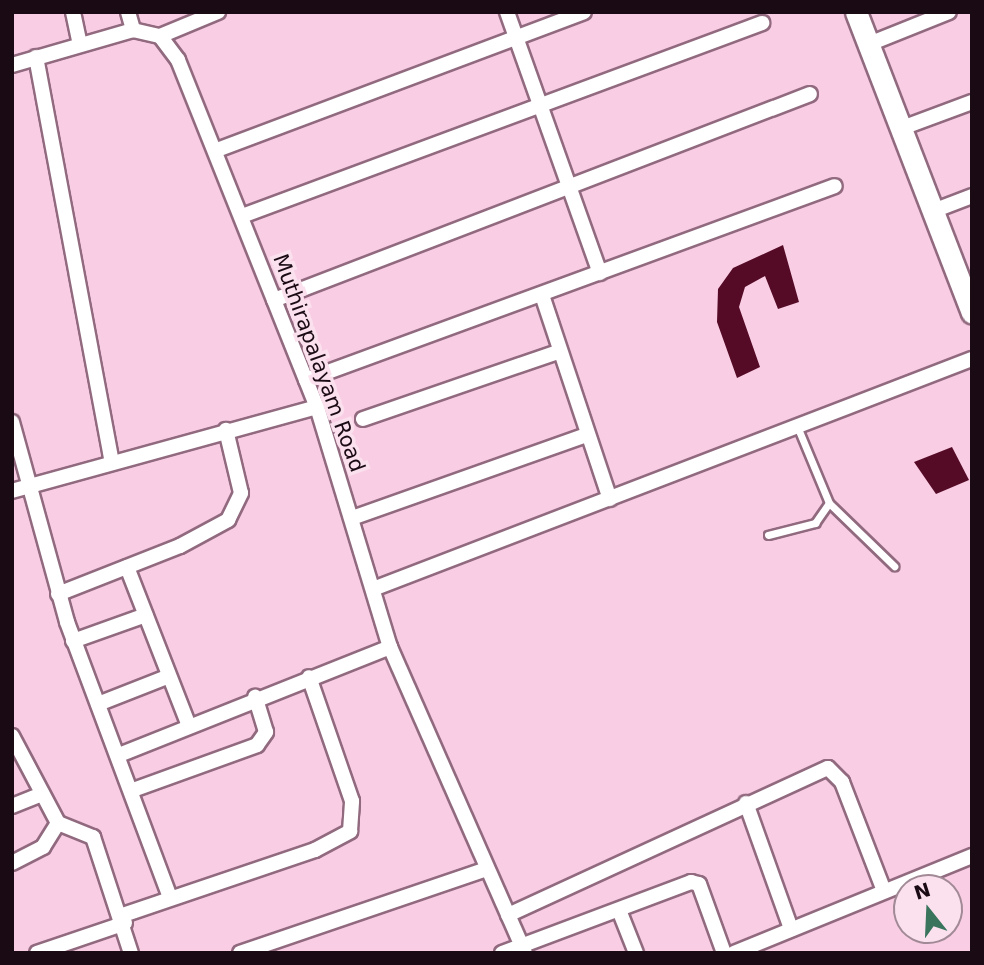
<!DOCTYPE html>
<html>
<head>
<meta charset="utf-8">
<style>
  body { margin:0 }
  #map { position:relative; width:984px; height:965px; overflow:hidden; background:#f9cde4; font-family:"DejaVu Sans",sans-serif }
  div>[style] { position:absolute }
  .building>* { inset:0; background:#550b26 }
  .roads { filter:drop-shadow(2px 0 #916a7f) drop-shadow(-2px 0 #916a7f) drop-shadow(0 2px #916a7f) drop-shadow(0 -2px #916a7f) }
  .lane>* { height:7px; margin:-3.5px; padding:0 3.5px; transform-origin:3.5px; border-radius:3.5px; background:#fff }
  .street>* { height:14px; margin:-7px; padding:0 7px; transform-origin:7px; border-radius:7px; background:#fff }
  .secondary>* { height:21px; margin:-10.5px; padding:0 10.5px; transform-origin:10.5px; border-radius:10.5px; background:#fff }
  span { translate:-50% -50%; white-space:nowrap; text-align:center; line-height:1.15; -webkit-text-stroke:7px #fbe0ee; paint-order:stroke }
  .street-label { font-size:21px; color:#190a13 }
  .frame { position:absolute; inset:0; border:14px solid #190a13; pointer-events:none }
  .north { position:absolute; left:893px; top:874px; width:70px; height:70px; box-sizing:border-box; background:#fbe0ee; border:2px solid #a18a96; border-radius:50%; rotate:342deg; font-size:19px; font-weight:700; line-height:28px; text-align:center; color:#190a13 }
  .north::after { content:''; display:block; margin:auto; width:24px; height:32px; background:#3a745d; clip-path:polygon(50% 0,100% 100%,50% 72%,0 100%) }
</style>
</head>
<body>
<div id="map">
  <div class="building">
    <i style="clip-path:polygon(783px 245px,799px 302px,778px 309px,765px 276px,745px 287px,739px 307px,760px 367px,737px 378px,717px 322px,718px 289px,733px 268px)"></i>
    <i style="clip-path:polygon(952px 447px,969px 480px,936px 494px,914px 462px)"></i>
  </div>
  <div class="roads">
    <div class="lane">
      <i style="left:797px;top:426px;width:83px;rotate:67.4deg"></i>
      <i style="left:829px;top:503px;width:91px;rotate:44.1deg"></i>
      <i style="left:768px;top:535px;width:49px;rotate:-14.3deg"></i>
      <i style="left:815px;top:523px;width:24px;rotate:-55deg"></i>
    </div>
    <div class="street">
      <i style="left:73px;top:12px;width:33px;rotate:78deg"></i>
      <i style="left:128px;top:12px;width:19px;rotate:74deg"></i>
      <i style="left:507px;top:12px;width:277px;rotate:70.4deg"></i>
      <i style="left:160px;top:36px;width:63px;rotate:-22.5deg"></i>
      <i style="left:869px;top:44px;width:86px;rotate:-21.8deg"></i>
      <i style="left:36px;top:57px;width:409px;rotate:79.4deg"></i>
      <i style="left:12px;top:65px;width:126px;rotate:-16.1deg"></i>
      <i style="left:133px;top:30px;width:28px;rotate:13deg"></i>
      <i style="left:160px;top:36px;width:30px;rotate:53deg"></i>
      <i style="left:178px;top:60px;width:374px;rotate:68.2deg"></i>
      <i style="left:317px;top:407px;width:251px;rotate:73.1deg"></i>
      <i style="left:390px;top:647px;width:334px;rotate:66.2deg"></i>
      <i style="left:902px;top:128px;width:75px;rotate:-20.4deg"></i>
      <i style="left:217px;top:150px;width:392px;rotate:-20.6deg"></i>
      <i style="left:933px;top:211px;width:42px;rotate:-21deg"></i>
      <i style="left:242px;top:216px;width:555px;rotate:-20.36deg"></i>
      <i style="left:542px;top:295px;width:215px;rotate:71.6deg"></i>
      <i style="left:274px;top:300px;width:574px;rotate:-21.02deg"></i>
      <i style="left:306px;top:380px;width:563px;rotate:-20.14deg"></i>
      <i style="left:363px;top:419px;width:208px;rotate:-19deg"></i>
      <i style="left:12px;top:422px;width:207px;rotate:74.6deg"></i>
      <i style="left:67px;top:622px;width:295px;rotate:69.5deg"></i>
      <i style="left:12px;top:491px;width:316px;rotate:-15.4deg"></i>
      <i style="left:352px;top:518px;width:249px;rotate:-19.5deg"></i>
      <i style="left:127px;top:567px;width:171px;rotate:68.7deg"></i>
      <i style="left:373px;top:589px;width:642px;rotate:-21.01deg"></i>
      <i style="left:58px;top:594px;width:131px;rotate:-21.5deg"></i>
      <i style="left:180px;top:546px;width:55px;rotate:-28.4deg"></i>
      <i style="left:228px;top:520px;width:30px;rotate:-64deg"></i>
      <i style="left:241px;top:493px;width:65px;rotate:-103.4deg"></i>
      <i style="left:73px;top:641px;width:77px;rotate:-19.6deg"></i>
      <i style="left:98px;top:704px;width:76px;rotate:-21.5deg"></i>
      <i style="left:12px;top:736px;width:98px;rotate:62.1deg"></i>
      <i style="left:58px;top:823px;width:38px;rotate:22deg"></i>
      <i style="left:93px;top:837px;width:122px;rotate:71.9deg"></i>
      <i style="left:119px;top:755px;width:292px;rotate:-21.7deg"></i>
      <i style="left:133px;top:790px;width:132px;rotate:-19.9deg"></i>
      <i style="left:257px;top:745px;width:16px;rotate:-55deg"></i>
      <i style="left:266px;top:732px;width:37px;rotate:-107deg"></i>
      <i style="left:746px;top:803px;width:134px;rotate:70.3deg"></i>
      <i style="left:12px;top:806px;width:31px;rotate:-22deg"></i>
      <i style="left:12px;top:863px;width:35px;rotate:-27deg"></i>
      <i style="left:43px;top:847px;width:28px;rotate:-58deg"></i>
      <i style="left:619px;top:910px;width:46px;rotate:68.4deg"></i>
      <i style="left:123px;top:915px;width:203px;rotate:-18.7deg"></i>
      <i style="left:315px;top:850px;width:40px;rotate:-28deg"></i>
      <i style="left:350px;top:831px;width:30px;rotate:-86deg"></i>
      <i style="left:352px;top:801px;width:131px;rotate:-109.1deg"></i>
      <i style="left:508px;top:915px;width:352px;rotate:-24.7deg"></i>
      <i style="left:828px;top:768px;width:20px;rotate:45deg"></i>
      <i style="left:842px;top:782px;width:117px;rotate:68.9deg"></i>
      <i style="left:37px;top:953px;width:93px;rotate:-18.8deg"></i>
      <i style="left:240px;top:953px;width:261px;rotate:-18.8deg"></i>
      <i style="left:502px;top:953px;width:202px;rotate:-20.6deg"></i>
      <i style="left:691px;top:882px;width:8px;rotate:14deg"></i>
      <i style="left:699px;top:884px;width:73px;rotate:70.1deg"></i>
      <i style="left:734px;top:953px;width:257px;rotate:-22.2deg"></i>
    </div>
    <div class="secondary">
      <i style="left:856px;top:12px;width:322px;rotate:68.9deg"></i>
    </div>
  </div>
  <div class="street-label">
    <span style="left:319px;top:363px;rotate:70deg">Muthirapalayam Road</span>
  </div>
  <div class="frame"></div>
  <div class="north">N</div>
</div>
</body>
</html>
